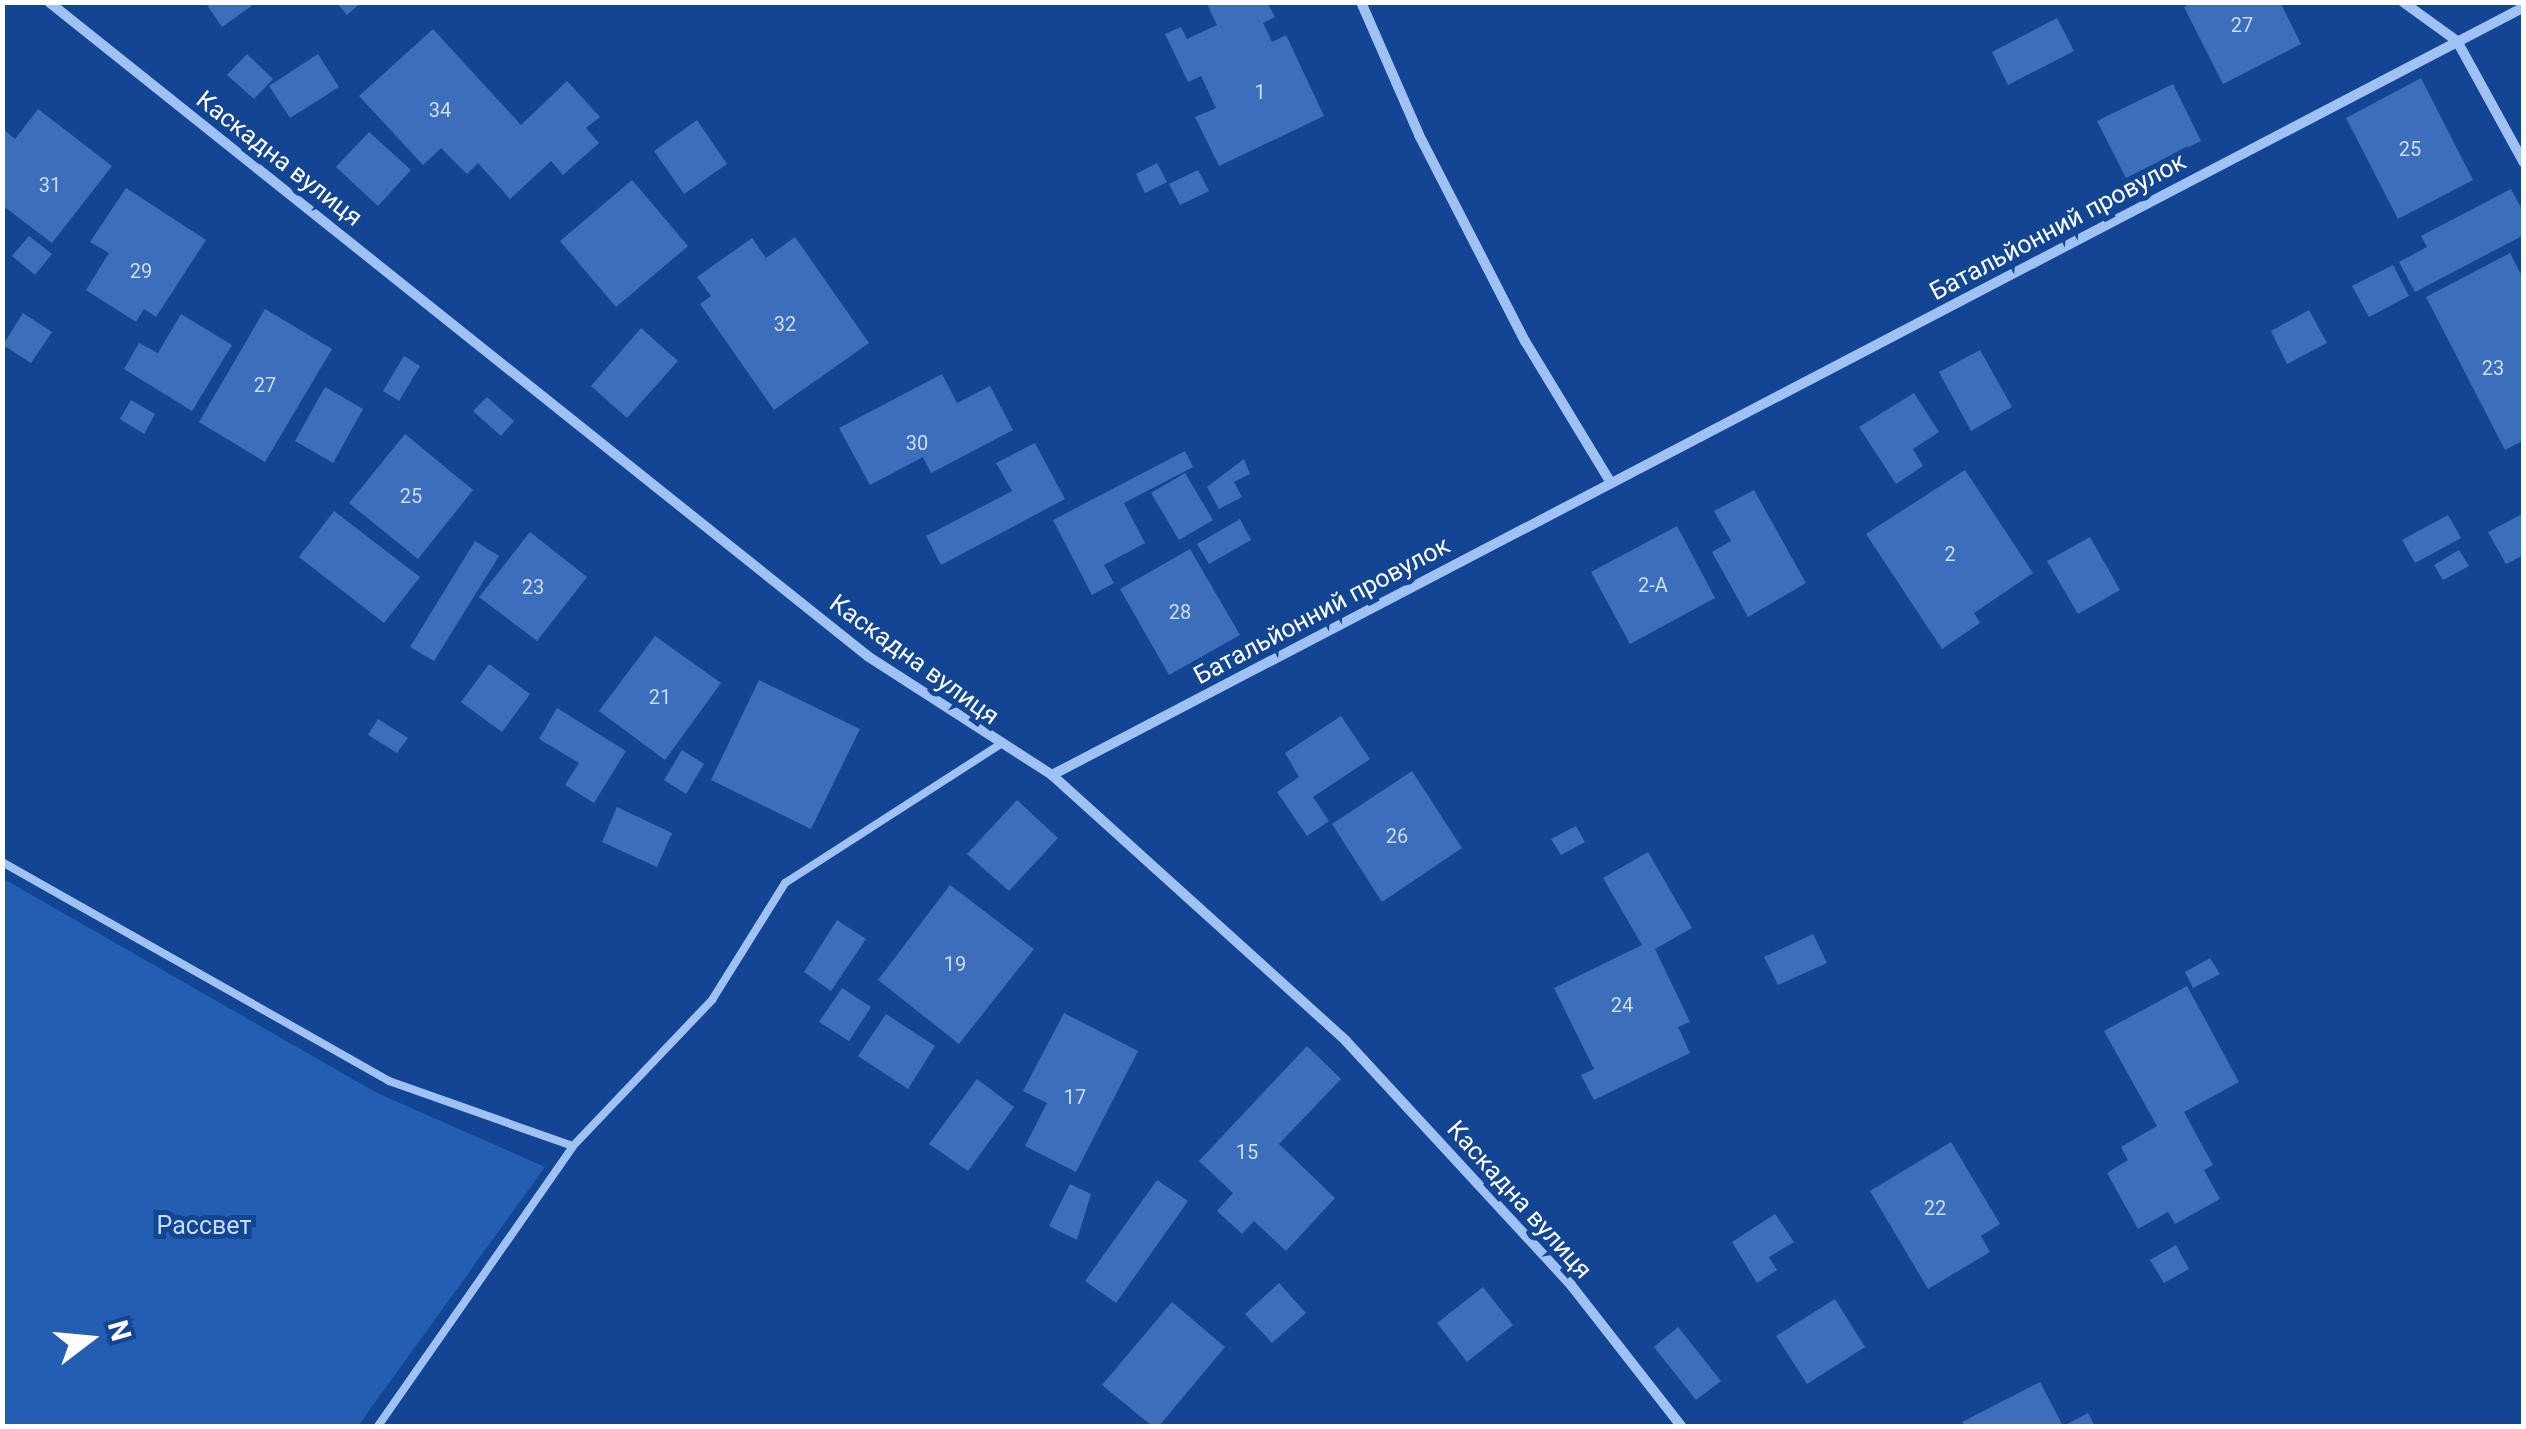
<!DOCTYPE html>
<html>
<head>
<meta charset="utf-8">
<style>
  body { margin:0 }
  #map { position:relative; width:2526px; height:1429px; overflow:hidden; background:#124593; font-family:Roboto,sans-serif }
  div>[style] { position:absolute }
  .green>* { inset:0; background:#245eb3 }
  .building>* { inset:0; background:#3b6fbc }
  .service>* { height:8px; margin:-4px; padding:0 4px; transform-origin:4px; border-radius:4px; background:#a0c1f3 }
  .minor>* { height:10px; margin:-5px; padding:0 5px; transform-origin:5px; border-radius:5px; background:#a0c1f3 }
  span { translate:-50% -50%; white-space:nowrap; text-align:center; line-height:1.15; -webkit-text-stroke:10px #124593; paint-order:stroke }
  .number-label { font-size:20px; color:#cedbee }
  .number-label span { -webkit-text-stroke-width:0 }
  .street-label { font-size:25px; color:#fff }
  .park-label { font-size:25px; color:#c7ddfd }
  .frame { position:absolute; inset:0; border:5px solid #fff; pointer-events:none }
  .north { position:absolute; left:40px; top:1289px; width:100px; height:100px; -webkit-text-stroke:8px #124593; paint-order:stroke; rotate:74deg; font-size:28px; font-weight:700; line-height:40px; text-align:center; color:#fff }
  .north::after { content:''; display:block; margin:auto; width:35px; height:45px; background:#fff; clip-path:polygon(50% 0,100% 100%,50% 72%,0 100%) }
</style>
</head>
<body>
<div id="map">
  <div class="green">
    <i style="clip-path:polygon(2px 878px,377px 1093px,545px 1167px,358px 1426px,3px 1426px)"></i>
  </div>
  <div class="building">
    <i style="clip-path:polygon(205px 2px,257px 2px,222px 27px)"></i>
    <i style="clip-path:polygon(336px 2px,362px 2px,347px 15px)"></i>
    <i style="clip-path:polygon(1215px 2px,1267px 2px,1275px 17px,1263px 23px,1272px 42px,1286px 35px,1324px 116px,1219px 166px,1195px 117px,1216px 108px,1201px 76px,1188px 82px,1165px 34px,1181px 27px,1187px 39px,1217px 25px,1208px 6px)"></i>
    <i style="clip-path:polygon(2192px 2px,2280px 2px,2301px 44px,2223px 84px,2184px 7px)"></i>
    <i style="clip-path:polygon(2057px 18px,2074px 51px,2008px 85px,1992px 52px)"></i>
    <i style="clip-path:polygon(433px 29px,521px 125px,567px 81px,600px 117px,586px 128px,599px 143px,563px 175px,551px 161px,510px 199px,478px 163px,467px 174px,441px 148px,423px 165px,359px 96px)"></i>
    <i style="clip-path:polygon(247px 54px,273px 79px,254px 99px,227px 75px)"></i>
    <i style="clip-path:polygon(318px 54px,339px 87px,290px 118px,269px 86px)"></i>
    <i style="clip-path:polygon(2421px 78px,2473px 180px,2398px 219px,2346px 118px)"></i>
    <i style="clip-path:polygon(2173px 84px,2201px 141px,2126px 178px,2097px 121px)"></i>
    <i style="clip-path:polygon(38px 109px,112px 166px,52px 243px,2px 205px,2px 128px,15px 139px)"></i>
    <i style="clip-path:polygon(697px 120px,727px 164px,684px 194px,654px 151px)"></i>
    <i style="clip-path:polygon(369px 132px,411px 170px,378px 206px,336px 167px)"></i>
    <i style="clip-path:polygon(1157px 163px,1167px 182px,1145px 193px,1136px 174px)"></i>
    <i style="clip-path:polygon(1198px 170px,1209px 191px,1180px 205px,1169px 184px)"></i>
    <i style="clip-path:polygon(632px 180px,688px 246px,616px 307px,560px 241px)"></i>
    <i style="clip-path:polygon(126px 188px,206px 240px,156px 317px,144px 309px,136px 322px,86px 290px,109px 253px,90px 242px)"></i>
    <i style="clip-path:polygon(2511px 189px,2524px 213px,2524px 235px,2415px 292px,2399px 262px,2427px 247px,2421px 236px)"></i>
    <i style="clip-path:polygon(29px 236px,52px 254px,35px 275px,12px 256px)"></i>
    <i style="clip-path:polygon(795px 237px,869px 343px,774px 410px,700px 304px,711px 296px,697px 277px,752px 238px,766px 258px)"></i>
    <i style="clip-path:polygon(2510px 253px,2524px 280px,2524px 440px,2505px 450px,2426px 297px)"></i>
    <i style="clip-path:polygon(2393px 265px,2409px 296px,2369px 317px,2352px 286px)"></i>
    <i style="clip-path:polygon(265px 309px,332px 349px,265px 462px,199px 422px)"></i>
    <i style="clip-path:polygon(2309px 310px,2327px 343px,2287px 364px,2271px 331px)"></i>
    <i style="clip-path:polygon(23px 313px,52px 332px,31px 363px,3px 345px)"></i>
    <i style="clip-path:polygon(181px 314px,232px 345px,192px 411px,124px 369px,139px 343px,158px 353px)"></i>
    <i style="clip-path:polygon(641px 328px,678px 361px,627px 418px,591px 386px)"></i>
    <i style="clip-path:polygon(1980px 350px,2012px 407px,1971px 431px,1939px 372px)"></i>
    <i style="clip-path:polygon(404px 356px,420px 366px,399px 401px,383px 391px)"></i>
    <i style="clip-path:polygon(942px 374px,957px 403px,990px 386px,1013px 430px,931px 473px,923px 457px,870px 485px,839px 428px)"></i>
    <i style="clip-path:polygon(325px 387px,363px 409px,333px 463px,295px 441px)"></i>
    <i style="clip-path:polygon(1914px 393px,1939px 432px,1913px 449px,1923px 466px,1896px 484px,1859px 427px)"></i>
    <i style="clip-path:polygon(487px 397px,514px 421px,501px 436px,473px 411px)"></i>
    <i style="clip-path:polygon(131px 400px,155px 414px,144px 434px,120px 419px)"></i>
    <i style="clip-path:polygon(405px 434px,473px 490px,418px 559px,349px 503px)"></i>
    <i style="clip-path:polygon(1035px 443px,1065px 499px,941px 565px,926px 536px,1012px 491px,996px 463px)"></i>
    <i style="clip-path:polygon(1185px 451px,1193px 467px,1124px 503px,1145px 543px,1104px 565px,1114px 583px,1092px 595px,1053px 520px)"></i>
    <i style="clip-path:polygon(1244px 459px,1250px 474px,1234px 482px,1242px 497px,1219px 509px,1207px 487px)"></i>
    <i style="clip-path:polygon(1965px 470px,2033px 573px,1974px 613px,1980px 623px,1942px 649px,1866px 534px)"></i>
    <i style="clip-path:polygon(1185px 473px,1213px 520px,1179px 540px,1151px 493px)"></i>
    <i style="clip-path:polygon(1754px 490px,1806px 583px,1748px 617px,1712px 552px,1731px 541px,1714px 511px)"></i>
    <i style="clip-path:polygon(334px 511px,420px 577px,384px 623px,299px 557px)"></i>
    <i style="clip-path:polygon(2524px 513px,2524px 555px,2506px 564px,2488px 532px)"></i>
    <i style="clip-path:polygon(2448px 515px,2461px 538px,2415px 563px,2402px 540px)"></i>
    <i style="clip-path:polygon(1240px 519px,1251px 540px,1209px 564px,1197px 544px)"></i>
    <i style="clip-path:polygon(1677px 526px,1715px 598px,1630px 644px,1591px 572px)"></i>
    <i style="clip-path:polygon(530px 532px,587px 577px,537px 641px,479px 597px)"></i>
    <i style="clip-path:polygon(2090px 537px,2120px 590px,2078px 614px,2047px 561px)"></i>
    <i style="clip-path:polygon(475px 541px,499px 556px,434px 661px,410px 647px)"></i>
    <i style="clip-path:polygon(1190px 549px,1240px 635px,1169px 675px,1120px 589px)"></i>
    <i style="clip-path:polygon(2459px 550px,2469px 566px,2443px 580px,2434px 565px)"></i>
    <i style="clip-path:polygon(655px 636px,721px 683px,665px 760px,599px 711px)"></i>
    <i style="clip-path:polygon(489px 664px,530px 694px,502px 732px,461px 702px)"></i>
    <i style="clip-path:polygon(759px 680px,860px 729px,811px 829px,711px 780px)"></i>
    <i style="clip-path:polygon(557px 708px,626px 751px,594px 803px,565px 785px,579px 763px,539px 739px)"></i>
    <i style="clip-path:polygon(1341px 716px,1370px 759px,1313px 797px,1329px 821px,1307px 836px,1277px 792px,1299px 777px,1285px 753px)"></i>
    <i style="clip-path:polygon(378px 719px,408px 738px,397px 753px,368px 735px)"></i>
    <i style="clip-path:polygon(682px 750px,704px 764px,686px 794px,664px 780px)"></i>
    <i style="clip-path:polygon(1412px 771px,1462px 848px,1382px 902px,1332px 824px)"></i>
    <i style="clip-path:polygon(1017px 800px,1058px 838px,1009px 891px,967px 854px)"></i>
    <i style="clip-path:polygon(617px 807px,672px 833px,657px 867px,602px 842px)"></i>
    <i style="clip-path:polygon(1576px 826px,1585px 842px,1561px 855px,1551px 839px)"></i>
    <i style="clip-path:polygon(1648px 852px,1692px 928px,1655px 949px,1690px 1022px,1678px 1027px,1690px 1053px,1594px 1100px,1581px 1075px,1594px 1069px,1554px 988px,1642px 945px,1603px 878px)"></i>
    <i style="clip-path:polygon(950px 885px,1034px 949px,959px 1044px,878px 980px)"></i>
    <i style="clip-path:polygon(837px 920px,866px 939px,831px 991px,804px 972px)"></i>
    <i style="clip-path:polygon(1813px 934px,1827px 963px,1778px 985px,1764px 957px)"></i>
    <i style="clip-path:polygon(2210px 958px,2220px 974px,2193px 988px,2185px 972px)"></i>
    <i style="clip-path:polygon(2187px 986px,2239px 1082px,2184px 1112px,2213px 1165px,2204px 1170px,2220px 1199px,2175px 1224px,2168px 1212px,2138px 1229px,2107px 1173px,2128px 1160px,2121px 1147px,2157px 1126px,2104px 1031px)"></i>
    <i style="clip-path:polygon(842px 988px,871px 1007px,849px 1041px,819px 1022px)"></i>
    <i style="clip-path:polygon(1064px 1013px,1138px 1051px,1076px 1172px,1025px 1146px,1047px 1103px,1023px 1091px)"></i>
    <i style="clip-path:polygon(886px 1014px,935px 1046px,908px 1089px,858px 1056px)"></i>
    <i style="clip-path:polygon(1307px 1046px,1341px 1079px,1279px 1144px,1335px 1198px,1286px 1251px,1254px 1221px,1242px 1234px,1217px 1211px,1233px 1193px,1199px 1161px)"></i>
    <i style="clip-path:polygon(977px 1079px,1014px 1107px,968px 1171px,929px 1144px)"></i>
    <i style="clip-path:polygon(1951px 1142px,2000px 1224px,1981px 1236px,1990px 1252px,1928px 1289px,1870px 1191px)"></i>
    <i style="clip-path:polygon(1157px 1180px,1188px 1201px,1116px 1303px,1085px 1281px)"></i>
    <i style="clip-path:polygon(1070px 1184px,1091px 1194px,1077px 1240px,1049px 1226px)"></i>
    <i style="clip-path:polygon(1775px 1214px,1794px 1242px,1769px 1257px,1777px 1270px,1757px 1283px,1732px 1242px)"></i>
    <i style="clip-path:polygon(2176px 1245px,2189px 1269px,2164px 1283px,2150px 1260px)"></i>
    <i style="clip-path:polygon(1279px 1283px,1306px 1313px,1272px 1343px,1245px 1314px)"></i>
    <i style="clip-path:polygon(1483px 1287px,1513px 1325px,1467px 1362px,1437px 1323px)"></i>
    <i style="clip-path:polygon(1835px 1299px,1865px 1347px,1807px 1384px,1776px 1336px)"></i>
    <i style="clip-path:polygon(1172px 1302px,1225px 1347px,1159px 1426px,1152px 1426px,1102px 1385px)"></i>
    <i style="clip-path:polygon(1678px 1327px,1721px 1381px,1696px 1400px,1654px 1347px)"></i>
    <i style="clip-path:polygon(2040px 1382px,2063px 1426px,2088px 1413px,2095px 1426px,1965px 1426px,1962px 1422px)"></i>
  </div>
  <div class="service">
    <i style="left:2px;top:862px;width:445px;rotate:29.5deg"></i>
    <i style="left:389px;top:1081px;width:195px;rotate:19.5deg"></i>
    <i style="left:378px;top:1426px;width:341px;rotate:-55.1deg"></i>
    <i style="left:573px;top:1146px;width:202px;rotate:-46.4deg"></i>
    <i style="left:712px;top:1000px;width:138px;rotate:-58deg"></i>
    <i style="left:785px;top:883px;width:255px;rotate:-32.8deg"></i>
  </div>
  <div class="minor">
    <i style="left:49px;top:2px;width:1049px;rotate:38.62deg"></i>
    <i style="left:869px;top:657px;width:218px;rotate:32.8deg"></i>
    <i style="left:1052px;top:775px;width:396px;rotate:42.1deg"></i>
    <i style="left:1346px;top:1041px;width:332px;rotate:47.3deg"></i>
    <i style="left:1571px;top:1285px;width:179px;rotate:52deg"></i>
    <i style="left:1361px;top:2px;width:145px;rotate:66.4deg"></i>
    <i style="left:1419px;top:135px;width:232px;rotate:62.8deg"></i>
    <i style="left:1525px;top:341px;width:166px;rotate:58.8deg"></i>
    <i style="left:2403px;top:2px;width:67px;rotate:35.8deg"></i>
    <i style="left:2457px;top:41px;width:139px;rotate:61.2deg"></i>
    <i style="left:1052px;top:775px;width:1660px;rotate:-27.55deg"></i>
  </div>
  <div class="number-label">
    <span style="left:2242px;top:25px">27</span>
    <span style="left:1260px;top:92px">1</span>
    <span style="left:440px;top:110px">34</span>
    <span style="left:2410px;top:149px">25</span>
    <span style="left:50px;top:185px">31</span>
    <span style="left:141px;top:271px">29</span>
    <span style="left:785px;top:324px">32</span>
    <span style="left:2493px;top:368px">23</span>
    <span style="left:265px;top:385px">27</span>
    <span style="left:917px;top:443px">30</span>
    <span style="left:411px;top:496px">25</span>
    <span style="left:1950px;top:554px">2</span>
    <span style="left:1653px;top:585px">2-А</span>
    <span style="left:533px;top:587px">23</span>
    <span style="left:1180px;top:612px">28</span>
    <span style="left:660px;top:697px">21</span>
    <span style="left:1397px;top:836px">26</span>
    <span style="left:955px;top:964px">19</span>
    <span style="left:1622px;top:1005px">24</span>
    <span style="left:1075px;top:1097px">17</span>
    <span style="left:1247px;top:1152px">15</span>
    <span style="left:1935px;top:1208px">22</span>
  </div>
  <div class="street-label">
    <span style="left:279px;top:159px;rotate:38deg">Каскадна вулиця</span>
    <span style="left:2058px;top:227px;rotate:-28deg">Батальйонний провулок</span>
    <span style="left:1322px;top:611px;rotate:-28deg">Батальйонний провулок</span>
    <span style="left:914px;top:660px;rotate:36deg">Каскадна вулиця</span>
    <span style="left:1519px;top:1200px;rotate:48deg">Каскадна вулиця</span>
  </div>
  <div class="park-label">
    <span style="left:204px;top:1226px">Рассвет</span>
  </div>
  <div class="frame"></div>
  <div class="north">N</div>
</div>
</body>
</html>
